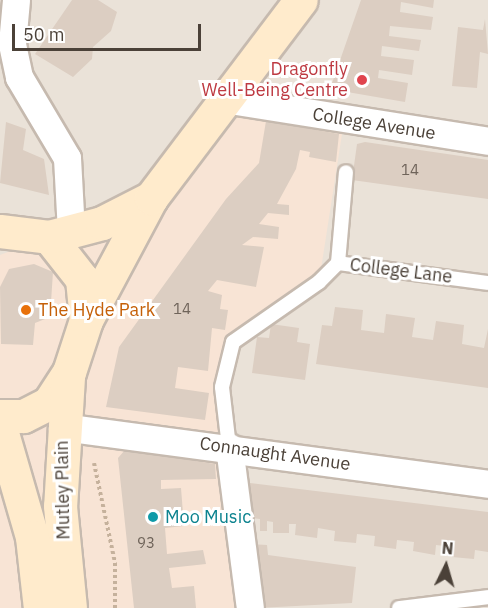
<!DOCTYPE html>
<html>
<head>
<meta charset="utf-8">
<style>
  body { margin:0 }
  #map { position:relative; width:488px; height:608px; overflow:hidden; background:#f6f1eb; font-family:"IBM Plex Sans",sans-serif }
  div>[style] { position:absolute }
  .residential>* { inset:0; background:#eae2d8 }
  .commercial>* { inset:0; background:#f8e4d5 }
  .building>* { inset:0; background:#dccec2 }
  .path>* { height:4px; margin-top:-2px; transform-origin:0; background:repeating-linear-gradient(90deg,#c5b19c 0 3px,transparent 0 6px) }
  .roads { filter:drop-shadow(2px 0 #c6baaf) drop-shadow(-2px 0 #c6baaf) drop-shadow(0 2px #c6baaf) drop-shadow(0 -2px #c6baaf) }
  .lane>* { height:14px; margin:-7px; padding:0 7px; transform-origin:7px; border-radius:7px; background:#fff }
  .street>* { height:27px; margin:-13.5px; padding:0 13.5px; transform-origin:13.5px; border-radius:13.5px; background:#fff }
  .secondary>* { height:33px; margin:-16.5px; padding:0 16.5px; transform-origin:16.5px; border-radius:16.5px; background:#ffebcc }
  .dots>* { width:16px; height:16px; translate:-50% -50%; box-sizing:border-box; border:3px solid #fff; border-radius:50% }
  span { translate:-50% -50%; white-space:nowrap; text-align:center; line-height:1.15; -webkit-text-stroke:6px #fff; paint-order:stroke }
  .number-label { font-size:15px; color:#6f645a }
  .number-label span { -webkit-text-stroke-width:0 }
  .health-label { font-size:18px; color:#be3a42 }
  .right { translate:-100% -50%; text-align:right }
  .street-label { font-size:18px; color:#4b4138 }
  .food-label { font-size:18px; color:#c56008 }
  .left { translate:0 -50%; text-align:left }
  .culture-label { font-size:18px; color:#0d838f }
  .north { position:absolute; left:416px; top:536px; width:60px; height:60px; -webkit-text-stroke:4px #fff; paint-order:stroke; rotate:5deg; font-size:16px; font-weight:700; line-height:24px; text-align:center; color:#4b4138 }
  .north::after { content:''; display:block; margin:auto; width:21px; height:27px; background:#4b4138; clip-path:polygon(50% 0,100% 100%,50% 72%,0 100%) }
  .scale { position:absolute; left:12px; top:24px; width:189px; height:27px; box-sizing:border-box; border:3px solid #4b4138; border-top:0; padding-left:8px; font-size:18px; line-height:21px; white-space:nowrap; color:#4b4138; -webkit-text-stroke:4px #fff; paint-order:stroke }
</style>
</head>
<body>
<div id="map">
  <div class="residential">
    <i style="clip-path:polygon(0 0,488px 0,488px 608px,0 608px)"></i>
  </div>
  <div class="commercial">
    <i style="clip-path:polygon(224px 101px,344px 121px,319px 282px,233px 342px,222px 387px,250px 608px,0 608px,0 255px,151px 198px)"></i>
  </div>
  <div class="building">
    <i style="clip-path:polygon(72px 0,98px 0,117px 12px,111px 31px,93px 47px,92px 59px,73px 77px,35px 54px)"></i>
    <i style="clip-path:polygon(361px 0,434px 0,433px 8px,401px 2px,400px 12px,433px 17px,431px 30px,390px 26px,389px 36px,421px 40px,419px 51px,382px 46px,381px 56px,414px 60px,412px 75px,379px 70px,378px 78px,408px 83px,405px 102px,330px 89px)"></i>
    <i style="clip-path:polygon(485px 19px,488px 54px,480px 52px,477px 88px,452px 86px,458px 27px,483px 30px)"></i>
    <i style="clip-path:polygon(266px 121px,339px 134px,336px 162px,309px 157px,310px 152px,300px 150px,296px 169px,277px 204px,289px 205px,289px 215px,268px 213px,259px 224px,279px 227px,278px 239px,253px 237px,242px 245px,264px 247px,256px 287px,217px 280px,208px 291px,222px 295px,220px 309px,228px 310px,225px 330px,212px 328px,208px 371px,178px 367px,175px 388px,209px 393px,205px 420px,106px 407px,119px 347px,226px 199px,259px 163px)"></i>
    <i style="clip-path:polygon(6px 122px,26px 129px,23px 150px,44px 159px,49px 195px,0 183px)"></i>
    <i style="clip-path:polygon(365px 142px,488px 160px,488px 199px,352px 180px,357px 144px)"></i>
    <i style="clip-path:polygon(34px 264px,53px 272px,50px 317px,35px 323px,33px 345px,1px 344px,0 287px,9px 269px)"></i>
    <i style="clip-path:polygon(335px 307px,363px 310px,361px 330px,384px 333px,386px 314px,401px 316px,415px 318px,412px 337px,433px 340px,436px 321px,464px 325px,462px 344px,484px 348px,488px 329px,488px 388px,316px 364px,322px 325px,332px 326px)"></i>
    <i style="clip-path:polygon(271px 324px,299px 328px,297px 342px,310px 344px,305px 380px,252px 373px,257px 337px,269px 338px)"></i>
    <i style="clip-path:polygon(125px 450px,215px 464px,216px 479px,161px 480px,161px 489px,181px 488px,184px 526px,165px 528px,167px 554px,203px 550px,206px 564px,169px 568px,172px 588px,194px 586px,196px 608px,134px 608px,118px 458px)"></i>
    <i style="clip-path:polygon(242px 482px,488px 512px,488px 552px,475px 550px,474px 559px,452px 557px,453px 547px,436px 545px,435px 555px,413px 551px,414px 542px,397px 540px,396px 549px,374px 546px,375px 536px,357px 534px,356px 543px,334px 541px,335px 531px,318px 528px,317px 538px,295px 535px,296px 524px,289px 524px,289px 533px,273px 533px,273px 522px,267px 521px,267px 531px,260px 531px,260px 519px,246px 517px)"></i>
    <i style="clip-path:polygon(251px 544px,267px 545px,268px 555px,356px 567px,352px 603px,258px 608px)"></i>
  </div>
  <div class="path">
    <i style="left:94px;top:463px;width:102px;rotate:78.1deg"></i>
    <i style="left:115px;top:563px;width:45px;rotate:90deg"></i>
  </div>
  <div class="roads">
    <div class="lane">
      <i style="left:338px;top:263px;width:91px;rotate:-85deg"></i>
      <i style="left:229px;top:447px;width:60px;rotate:-96.7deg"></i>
      <i style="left:222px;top:387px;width:46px;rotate:-76.3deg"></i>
      <i style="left:233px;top:342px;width:105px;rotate:-34.9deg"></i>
      <i style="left:319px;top:282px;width:27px;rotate:-45deg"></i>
      <i style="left:338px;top:263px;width:151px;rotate:7.6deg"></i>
      <i style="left:399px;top:608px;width:90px;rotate:-7deg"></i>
    </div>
    <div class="street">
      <i style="left:16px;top:0;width:44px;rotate:95.2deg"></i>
      <i style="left:12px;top:44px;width:34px;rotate:78deg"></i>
      <i style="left:19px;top:77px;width:94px;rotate:59.3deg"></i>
      <i style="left:67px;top:158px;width:74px;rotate:86.9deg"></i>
      <i style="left:224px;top:99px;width:267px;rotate:9deg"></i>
      <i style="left:62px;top:427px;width:430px;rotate:7.6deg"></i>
      <i style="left:229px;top:447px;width:162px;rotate:82.6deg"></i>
    </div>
    <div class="secondary">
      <i style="left:0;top:231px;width:49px;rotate:7deg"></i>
      <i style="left:49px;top:237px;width:53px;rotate:51.8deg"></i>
      <i style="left:82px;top:279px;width:41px;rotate:84.4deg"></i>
      <i style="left:86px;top:320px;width:55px;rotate:108.1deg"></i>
      <i style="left:69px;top:372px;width:37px;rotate:123deg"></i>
      <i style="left:49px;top:403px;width:29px;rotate:153deg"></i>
      <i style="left:23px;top:416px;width:23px;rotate:180deg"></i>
      <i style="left:49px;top:237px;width:55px;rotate:-14.8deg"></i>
      <i style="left:102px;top:223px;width:55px;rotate:-27deg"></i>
      <i style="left:86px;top:320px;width:138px;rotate:-62deg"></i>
      <i style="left:151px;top:198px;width:248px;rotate:-52.9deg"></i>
      <i style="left:68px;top:377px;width:129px;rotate:93.5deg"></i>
      <i style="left:60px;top:506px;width:102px;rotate:84.4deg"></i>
      <i style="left:0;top:426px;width:116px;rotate:73.9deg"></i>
      <i style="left:32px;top:537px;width:71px;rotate:83.6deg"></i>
    </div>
  </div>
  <div class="dots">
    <i style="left:362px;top:80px;background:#e0444e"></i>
    <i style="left:26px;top:310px;background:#e8710a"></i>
    <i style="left:153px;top:517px;background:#0f9aa8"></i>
  </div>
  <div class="number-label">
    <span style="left:410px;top:170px">14</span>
    <span style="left:182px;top:309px">14</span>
    <span style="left:146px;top:543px">93</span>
  </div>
  <div class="health-label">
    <span class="right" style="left:348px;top:80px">Dragonfly<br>Well-Being Centre</span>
  </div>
  <div class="street-label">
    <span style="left:374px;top:124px;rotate:9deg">College Avenue</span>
    <span style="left:401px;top:271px;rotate:7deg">College Lane</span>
    <span style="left:275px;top:454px;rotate:8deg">Connaught Avenue</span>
    <span style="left:63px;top:490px;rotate:-91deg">Mutley Plain</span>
  </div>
  <div class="food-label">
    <span class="left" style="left:38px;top:310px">The Hyde Park</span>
  </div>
  <div class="culture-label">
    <span class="left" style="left:165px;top:517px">Moo Music</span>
  </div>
  <div class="north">N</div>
  <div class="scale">50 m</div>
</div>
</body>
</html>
